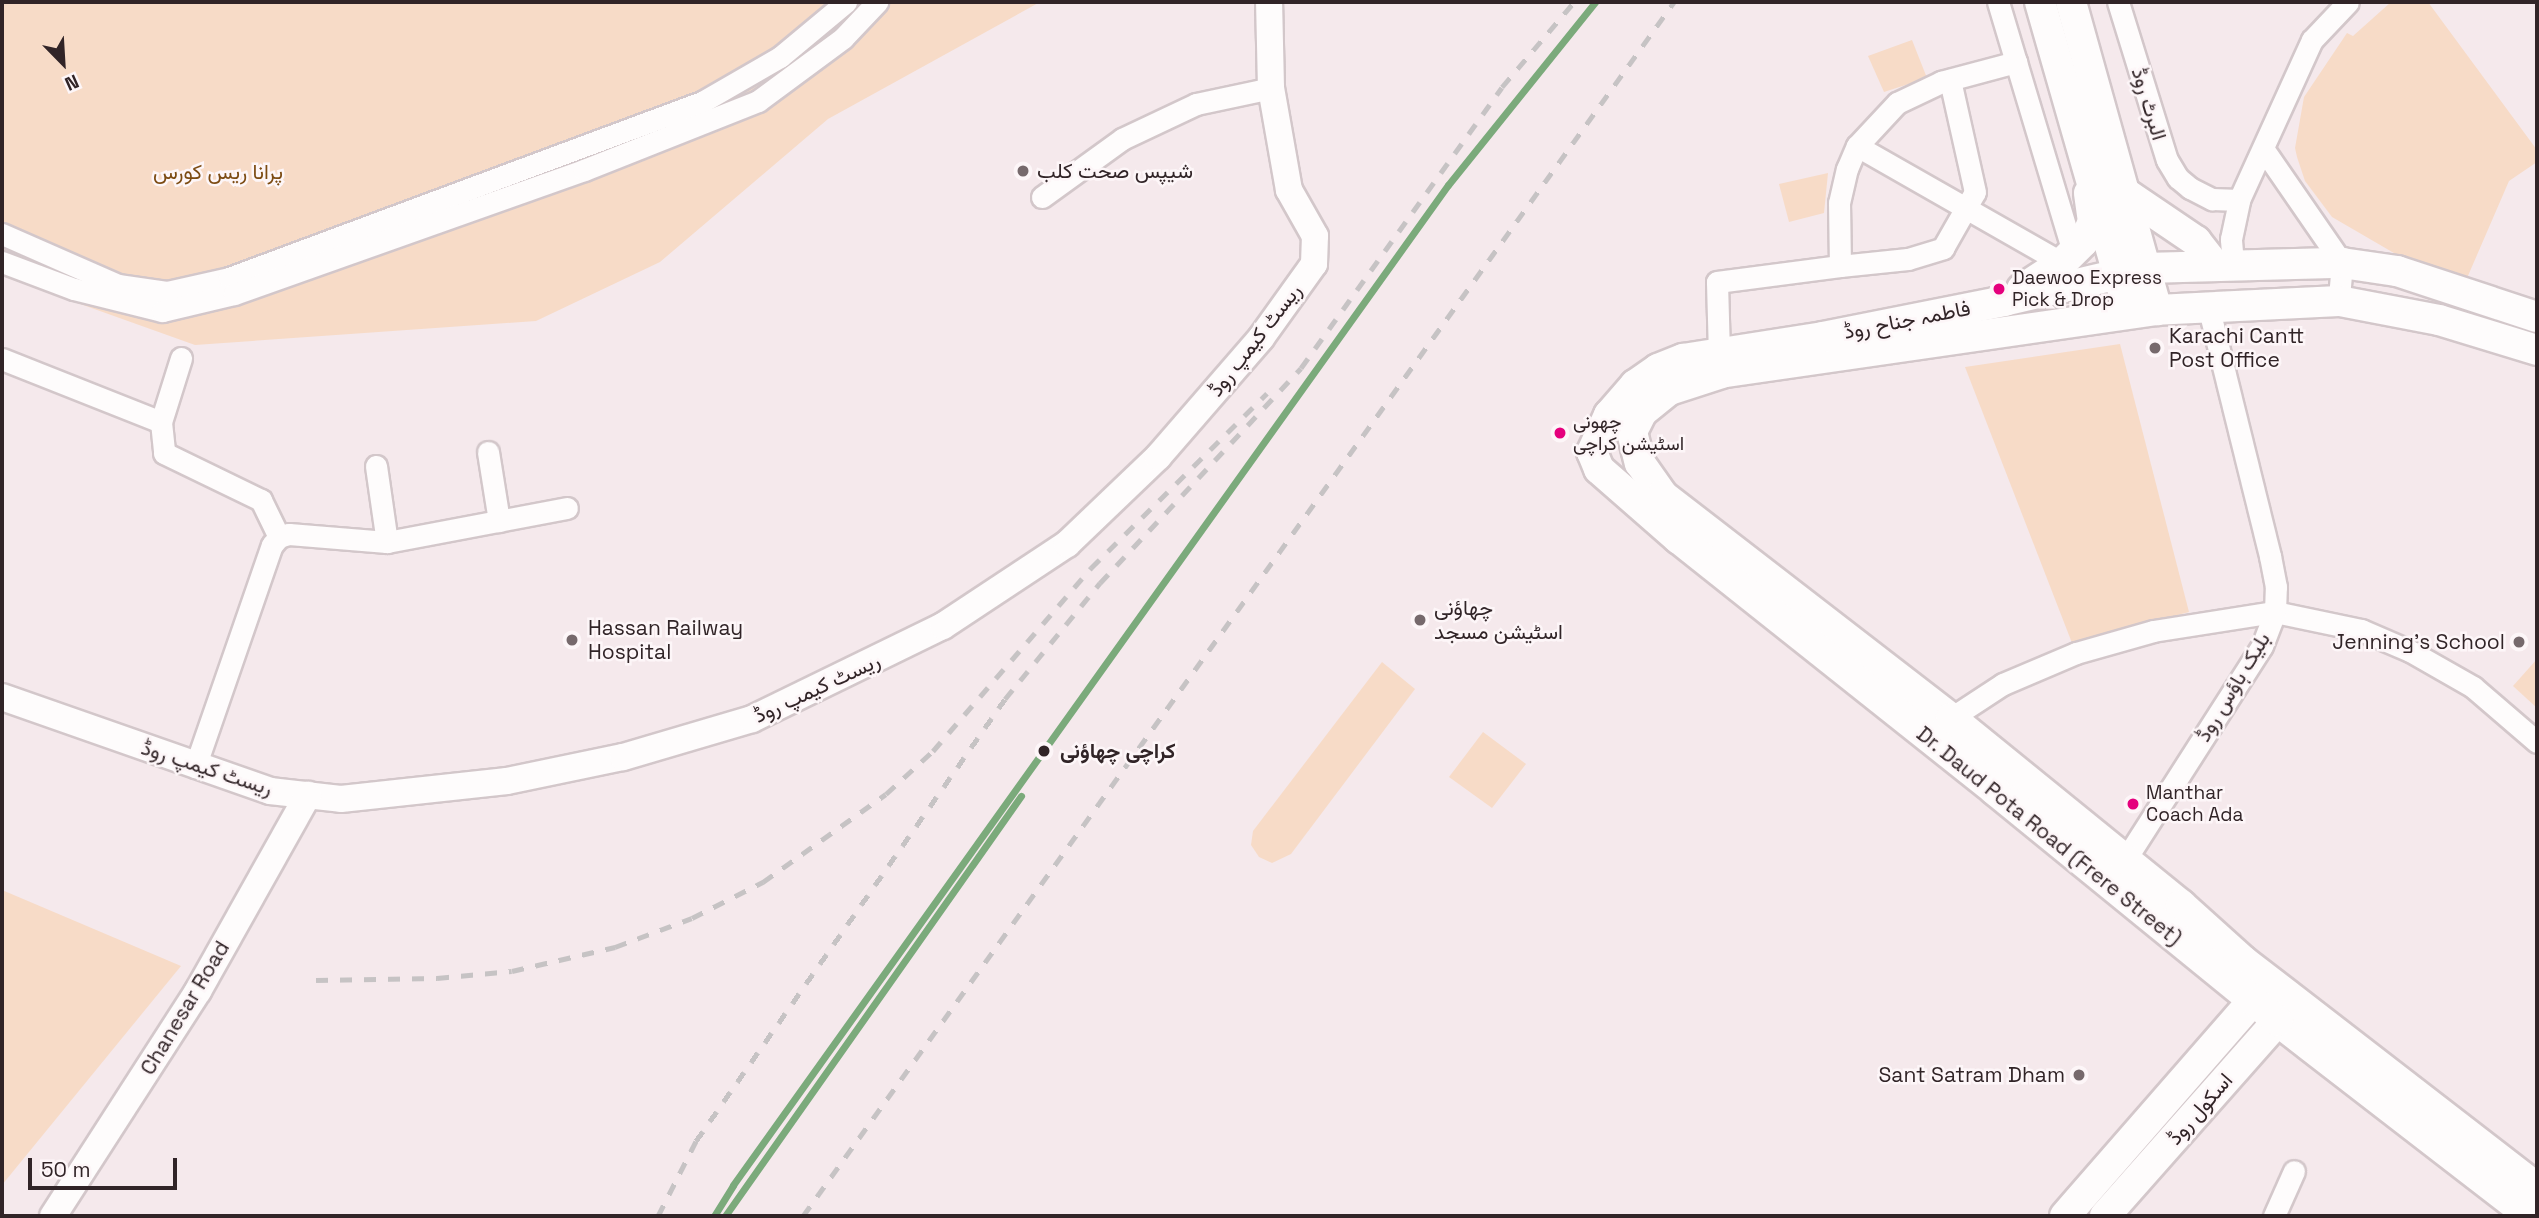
<!DOCTYPE html>
<html>
<head>
<meta charset="utf-8">
<style>
  body { margin:0 }
  #map { position:relative; width:2539px; height:1218px; overflow:hidden; background:#f5e9ec; font-family:"Space Grotesk",Vazirmatn,sans-serif }
  div>[style] { position:absolute }
  .green>* { inset:0; background:#f7dbc7 }
  .roads { filter:drop-shadow(2px 0 #d3c7ca) drop-shadow(-2px 0 #d3c7ca) drop-shadow(0 2px #d3c7ca) drop-shadow(0 -2px #d3c7ca) }
  .minor>* { height:21px; margin:-10.5px; padding:0 10.5px; transform-origin:10.5px; border-radius:10.5px; background:#fefcfc }
  .tertiary>* { height:26px; margin:-13px; padding:0 13px; transform-origin:13px; border-radius:13px; background:#fefcfc }
  .secondary>* { height:30px; margin:-15px; padding:0 15px; transform-origin:15px; border-radius:15px; background:#fefcfc }
  .rail>* { height:5px; margin-top:-2.5px; transform-origin:0; background:repeating-linear-gradient(90deg,#c6c3c4 0 12px,transparent 0 24px) }
  .rail-1>* { height:7px; margin:-3.5px; padding:0 3.5px; transform-origin:3.5px; border-radius:3.5px; background:#7baa7b }
  .rail-2>* { height:7px; margin:-3.5px; padding:0 3.5px; transform-origin:3.5px; border-radius:3.5px; background:#7baa7b }
  .dots>* { width:19px; height:19px; translate:-50% -50%; box-sizing:border-box; border:4px solid #fdf6f8; border-radius:50% }
  span { translate:-50% -50%; white-space:nowrap; text-align:center; line-height:1.15; -webkit-text-stroke:5px #fdf6f8; paint-order:stroke }
  .bus-label { font-size:19px; color:#312427 }
  .left { translate:0 -50%; text-align:left }
  .street-label { font-size:21px; color:#312427 }
  .poi-label { font-size:21px; color:#312427 }
  .right { translate:-100% -50%; text-align:right }
  .park-label { font-size:21px; color:#7c4b12 }
  .stop-label { font-size:21px; color:#312427; font-weight:700 }
  .frame { position:absolute; inset:0; border:4px solid #312427; pointer-events:none }
  .north { position:absolute; left:28px; top:28px; width:70px; height:70px; -webkit-text-stroke:5px #fdf6f8; paint-order:stroke; rotate:156deg; font-size:19px; font-weight:700; line-height:28px; text-align:center; color:#312427 }
  .north::after { content:''; display:block; margin:auto; width:24px; height:32px; background:#312427; clip-path:polygon(50% 0,100% 100%,50% 72%,0 100%) }
  .scale { position:absolute; left:28px; top:1158px; width:149px; height:32px; box-sizing:border-box; border:4px solid #312427; border-top:0; padding-left:9px; font-size:21px; line-height:24px; white-space:nowrap; color:#312427; -webkit-text-stroke:5px #fdf6f8; paint-order:stroke }
</style>
</head>
<body>
<div id="map">
  <div class="green">
    <i style="clip-path:polygon(2px 2px,1040px 2px,828px 119px,660px 262px,536px 321px,195px 345px,2px 276px)"></i>
    <i style="clip-path:polygon(2391px 2px,2428px 2px,2537px 150px,2537px 162px,2509px 181px,2461px 292px,2332px 217px,2305px 181px,2297px 157px,2295px 148px,2304px 97px,2347px 33px,2353px 36px)"></i>
    <i style="clip-path:polygon(1912px 40px,1927px 78px,1884px 92px,1868px 56px)"></i>
    <i style="clip-path:polygon(1828px 173px,1824px 213px,1789px 222px,1779px 184px)"></i>
    <i style="clip-path:polygon(2120px 344px,2189px 612px,2072px 643px,1965px 367px)"></i>
    <i style="clip-path:polygon(2537px 659px,2537px 708px,2513px 686px)"></i>
    <i style="clip-path:polygon(1382px 662px,1415px 689px,1291px 854px,1272px 863px,1259px 857px,1251px 845px,1253px 831px)"></i>
    <i style="clip-path:polygon(1483px 732px,1526px 764px,1492px 808px,1449px 777px)"></i>
    <i style="clip-path:polygon(2px 890px,181px 966px,2px 1185px)"></i>
  </div>
  <div class="roads">
    <div class="minor">
      <i style="left:1998px;top:2px;width:261px;rotate:73.3deg"></i>
      <i style="left:2118px;top:2px;width:165px;rotate:72.8deg"></i>
      <i style="left:2167px;top:160px;width:21px;rotate:59deg"></i>
      <i style="left:2178px;top:178px;width:16px;rotate:40deg"></i>
      <i style="left:2190px;top:188px;width:25px;rotate:27deg"></i>
      <i style="left:2212px;top:199px;width:27px;rotate:2deg"></i>
      <i style="left:1857px;top:146px;width:236px;rotate:29.7deg"></i>
      <i style="left:2264px;top:150px;width:137px;rotate:55.4deg"></i>
      <i style="left:2342px;top:263px;width:38px;rotate:95deg"></i>
      <i style="left:1042px;top:197px;width:99px;rotate:-35.9deg"></i>
      <i style="left:1122px;top:139px;width:82px;rotate:-25.3deg"></i>
      <i style="left:1196px;top:104px;width:77px;rotate:-12deg"></i>
      <i style="left:2px;top:234px;width:127px;rotate:23.7deg"></i>
      <i style="left:118px;top:285px;width:49px;rotate:8.1deg"></i>
      <i style="left:167px;top:292px;width:64px;rotate:-12.7deg"></i>
      <i style="left:229px;top:278px;width:505px;rotate:-20.41deg"></i>
      <i style="left:702px;top:102px;width:90px;rotate:-30deg"></i>
      <i style="left:780px;top:57px;width:86px;rotate:-39.8deg"></i>
      <i style="left:2px;top:262px;width:77px;rotate:20.6deg"></i>
      <i style="left:74px;top:289px;width:91px;rotate:14deg"></i>
      <i style="left:162px;top:311px;width:74px;rotate:-13.3deg"></i>
      <i style="left:234px;top:294px;width:371px;rotate:-19.5deg"></i>
      <i style="left:584px;top:170px;width:187px;rotate:-21.6deg"></i>
      <i style="left:758px;top:101px;width:106px;rotate:-36.5deg"></i>
      <i style="left:843px;top:38px;width:50px;rotate:-46.6deg"></i>
      <i style="left:2233px;top:263px;width:24px;rotate:-95deg"></i>
      <i style="left:2231px;top:239px;width:40px;rotate:-78deg"></i>
      <i style="left:2239px;top:200px;width:176px;rotate:-65.5deg"></i>
      <i style="left:2312px;top:40px;width:52px;rotate:-46.5deg"></i>
      <i style="left:1840px;top:266px;width:68px;rotate:-5.9deg"></i>
      <i style="left:1908px;top:259px;width:37px;rotate:-17deg"></i>
      <i style="left:1943px;top:248px;width:64px;rotate:-60.3deg"></i>
      <i style="left:1975px;top:192px;width:115px;rotate:-102.6deg"></i>
      <i style="left:1719px;top:354px;width:72px;rotate:-91.6deg"></i>
      <i style="left:1717px;top:282px;width:124px;rotate:-7.4deg"></i>
      <i style="left:1840px;top:266px;width:63px;rotate:-90.9deg"></i>
      <i style="left:1839px;top:203px;width:35px;rotate:-77deg"></i>
      <i style="left:1847px;top:169px;width:25px;rotate:-67deg"></i>
      <i style="left:1857px;top:146px;width:59px;rotate:-47.1deg"></i>
      <i style="left:1897px;top:103px;width:49px;rotate:-25.5deg"></i>
      <i style="left:1941px;top:82px;width:78px;rotate:-14.9deg"></i>
      <i style="left:2px;top:359px;width:171px;rotate:21.6deg"></i>
      <i style="left:161px;top:422px;width:31px;rotate:84deg"></i>
      <i style="left:164px;top:453px;width:108px;rotate:25.9deg"></i>
      <i style="left:261px;top:500px;width:41px;rotate:64.1deg"></i>
      <i style="left:161px;top:422px;width:67px;rotate:-72.6deg"></i>
      <i style="left:488px;top:452px;width:70px;rotate:80.9deg"></i>
      <i style="left:376px;top:466px;width:77px;rotate:81.8deg"></i>
      <i style="left:1951px;top:718px;width:62px;rotate:-33.2deg"></i>
      <i style="left:2003px;top:684px;width:79px;rotate:-23deg"></i>
      <i style="left:2076px;top:653px;width:80px;rotate:-15.9deg"></i>
      <i style="left:2153px;top:631px;width:123px;rotate:-8.9deg"></i>
      <i style="left:2275px;top:612px;width:88px;rotate:11.8deg"></i>
      <i style="left:2361px;top:630px;width:53px;rotate:23.2deg"></i>
      <i style="left:2410px;top:651px;width:73px;rotate:29.7deg"></i>
      <i style="left:2473px;top:687px;width:84px;rotate:40.7deg"></i>
      <i style="left:195px;top:767px;width:235px;rotate:-70.9deg"></i>
      <i style="left:272px;top:545px;width:11px;rotate:-49deg"></i>
      <i style="left:279px;top:537px;width:10px;rotate:-17deg"></i>
      <i style="left:289px;top:534px;width:98px;rotate:4.7deg"></i>
      <i style="left:387px;top:542px;width:183px;rotate:-10.7deg"></i>
      <i style="left:2118px;top:871px;width:267px;rotate:-57.4deg"></i>
      <i style="left:2262px;top:646px;width:36px;rotate:-69deg"></i>
      <i style="left:2275px;top:612px;width:25px;rotate:-88deg"></i>
      <i style="left:2276px;top:587px;width:32px;rotate:-101deg"></i>
      <i style="left:2270px;top:556px;width:258px;rotate:-103.9deg"></i>
      <i style="left:2274px;top:1216px;width:49px;rotate:-66deg"></i>
    </div>
    <div class="tertiary">
      <i style="left:2px;top:697px;width:284px;rotate:19.3deg"></i>
      <i style="left:270px;top:791px;width:71px;rotate:6.4deg"></i>
      <i style="left:341px;top:799px;width:167px;rotate:-6.2deg"></i>
      <i style="left:507px;top:781px;width:118px;rotate:-11.7deg"></i>
      <i style="left:623px;top:757px;width:134px;rotate:-16.4deg"></i>
      <i style="left:752px;top:719px;width:212px;rotate:-26deg"></i>
      <i style="left:943px;top:626px;width:149px;rotate:-33.5deg"></i>
      <i style="left:1067px;top:544px;width:126px;rotate:-43.7deg"></i>
      <i style="left:1158px;top:457px;width:157px;rotate:-49.1deg"></i>
      <i style="left:1261px;top:338px;width:91px;rotate:-54.4deg"></i>
      <i style="left:1314px;top:264px;width:28px;rotate:-88deg"></i>
      <i style="left:1315px;top:236px;width:53px;rotate:-119.5deg"></i>
      <i style="left:1289px;top:190px;width:104px;rotate:-100deg"></i>
      <i style="left:1271px;top:88px;width:86px;rotate:-91.3deg"></i>
      <i style="left:53px;top:1216px;width:268px;rotate:-57.2deg"></i>
      <i style="left:198px;top:991px;width:225px;rotate:-60.7deg"></i>
    </div>
    <div class="secondary">
      <i style="left:2040px;top:2px;width:304px;rotate:74deg"></i>
      <i style="left:2071px;top:2px;width:320px;rotate:74.4deg"></i>
      <i style="left:2125px;top:193px;width:86px;rotate:34.1deg"></i>
      <i style="left:2196px;top:241px;width:31px;rotate:52deg"></i>
      <i style="left:2022px;top:289px;width:48px;rotate:-33deg"></i>
      <i style="left:2062px;top:263px;width:30px;rotate:-45deg"></i>
      <i style="left:2083px;top:242px;width:22px;rotate:-63deg"></i>
      <i style="left:2093px;top:222px;width:29px;rotate:-98deg"></i>
      <i style="left:2537px;top:350px;width:102px;rotate:-163deg"></i>
      <i style="left:2439px;top:320px;width:102px;rotate:-169.2deg"></i>
      <i style="left:2339px;top:301px;width:182px;rotate:177.2deg"></i>
      <i style="left:2157px;top:310px;width:440px;rotate:171.8deg"></i>
      <i style="left:1722px;top:373px;width:56px;rotate:162.2deg"></i>
      <i style="left:1669px;top:390px;width:35px;rotate:141deg"></i>
      <i style="left:1642px;top:412px;width:22px;rotate:117deg"></i>
      <i style="left:1632px;top:432px;width:32px;rotate:76deg"></i>
      <i style="left:1640px;top:463px;width:39px;rotate:55deg"></i>
      <i style="left:1662px;top:495px;width:365px;rotate:37.7deg"></i>
      <i style="left:1951px;top:718px;width:296px;rotate:39.1deg"></i>
      <i style="left:2181px;top:905px;width:82px;rotate:42deg"></i>
      <i style="left:2242px;top:960px;width:373px;rotate:37.7deg"></i>
      <i style="left:2065px;top:1216px;width:304px;rotate:-48.9deg"></i>
      <i style="left:2105px;top:1216px;width:281px;rotate:-48.5deg"></i>
      <i style="left:2530px;top:1216px;width:319px;rotate:-142.3deg"></i>
      <i style="left:2278px;top:1021px;width:365px;rotate:-140.8deg"></i>
      <i style="left:1995px;top:790px;width:404px;rotate:-141.5deg"></i>
      <i style="left:1679px;top:539px;width:106px;rotate:-138.8deg"></i>
      <i style="left:1599px;top:469px;width:18px;rotate:-112deg"></i>
      <i style="left:1592px;top:452px;width:41px;rotate:-65.3deg"></i>
      <i style="left:1609px;top:415px;width:40px;rotate:-49deg"></i>
      <i style="left:1635px;top:385px;width:28px;rotate:-35deg"></i>
      <i style="left:1658px;top:369px;width:27px;rotate:-22deg"></i>
      <i style="left:1683px;top:359px;width:142px;rotate:-8.9deg"></i>
      <i style="left:1823px;top:337px;width:185px;rotate:-11.2deg"></i>
      <i style="left:2004px;top:301px;width:145px;rotate:-13.2deg"></i>
      <i style="left:2145px;top:268px;width:197px;rotate:-1.5deg"></i>
      <i style="left:2342px;top:263px;width:56px;rotate:8.3deg"></i>
      <i style="left:2397px;top:271px;width:147px;rotate:18.2deg"></i>
    </div>
  </div>
  <div class="rail">
    <i style="left:316px;top:980px;width:121px;rotate:-0.9deg"></i>
    <i style="left:437px;top:978px;width:75px;rotate:-5.3deg"></i>
    <i style="left:512px;top:971px;width:106px;rotate:-13.1deg"></i>
    <i style="left:615px;top:947px;width:82px;rotate:-20.6deg"></i>
    <i style="left:692px;top:918px;width:80px;rotate:-26.9deg"></i>
    <i style="left:763px;top:882px;width:151px;rotate:-35.6deg"></i>
    <i style="left:886px;top:794px;width:64px;rotate:-42.5deg"></i>
    <i style="left:933px;top:751px;width:242px;rotate:-49.2deg"></i>
    <i style="left:1091px;top:568px;width:248px;rotate:-44.8deg"></i>
    <i style="left:658px;top:1216px;width:84px;rotate:-63.1deg"></i>
    <i style="left:696px;top:1141px;width:539px;rotate:-55.04deg"></i>
    <i style="left:1005px;top:699px;width:150px;rotate:-50.7deg"></i>
    <i style="left:1100px;top:583px;width:294px;rotate:-46.9deg"></i>
    <i style="left:1301px;top:368px;width:345px;rotate:-54.4deg"></i>
    <i style="left:1502px;top:87px;width:111px;rotate:-49.7deg"></i>
    <i style="left:803px;top:1216px;width:1494px;rotate:-54.34deg"></i>
  </div>
  <div class="rail-1">
    <i style="left:714px;top:1216px;width:36px;rotate:-58deg"></i>
    <i style="left:733px;top:1185px;width:1229px;rotate:-54.44deg"></i>
    <i style="left:1448px;top:185px;width:235px;rotate:-51.2deg"></i>
  </div>
  <div class="rail-2">
    <i style="left:725px;top:1216px;width:514px;rotate:-54.83deg"></i>
  </div>
  <div class="dots">
    <i style="left:1023px;top:171px;background:#76696c"></i>
    <i style="left:1999px;top:289px;background:#e5007d"></i>
    <i style="left:2155px;top:348px;background:#76696c"></i>
    <i style="left:1560px;top:433px;background:#e5007d"></i>
    <i style="left:1420px;top:620px;background:#76696c"></i>
    <i style="left:572px;top:640px;background:#76696c"></i>
    <i style="left:2519px;top:642px;background:#76696c"></i>
    <i style="left:1044px;top:751px;background:#312427"></i>
    <i style="left:2133px;top:804px;background:#e5007d"></i>
    <i style="left:2079px;top:1075px;background:#76696c"></i>
  </div>
  <div class="bus-label">
    <span class="left" style="left:2012px;top:289px">Daewoo Express<br>Pick &amp; Drop</span>
    <span class="left" style="left:1573px;top:433px">چھونی<br>اسٹیشن کراچی</span>
    <span class="left" style="left:2146px;top:804px">Manthar<br>Coach Ada</span>
  </div>
  <div class="street-label">
    <span style="left:2149px;top:104px;rotate:73deg">البرٹ روڈ</span>
    <span style="left:1907px;top:320px;rotate:-11deg">فاطمہ جناح روڈ</span>
    <span style="left:1255px;top:340px;rotate:-52deg">ریسٹ کیمپ روڈ</span>
    <span style="left:2233px;top:687px;rotate:-59deg">بلیک ہاؤس روڈ</span>
    <span style="left:817px;top:688px;rotate:-25deg">ریسٹ کیمپ روڈ</span>
    <span style="left:207px;top:768px;rotate:18deg">ریسٹ کیمپ روڈ</span>
    <span style="left:2049px;top:836px;rotate:39deg">Dr. Daud Pota Road (Frere Street)</span>
    <span style="left:185px;top:1008px;rotate:-59deg">Chanesar Road</span>
    <span style="left:2200px;top:1109px;rotate:-49deg">اسکول روڈ</span>
  </div>
  <div class="poi-label">
    <span class="left" style="left:1037px;top:171px">شیپس صحت کلب</span>
    <span class="left" style="left:2169px;top:348px">Karachi Cantt<br>Post Office</span>
    <span class="left" style="left:1434px;top:620px">چھاؤنی<br>اسٹیشن مسجد</span>
    <span class="left" style="left:588px;top:640px">Hassan Railway<br>Hospital</span>
    <span class="right" style="left:2505px;top:642px">Jenning's School</span>
    <span class="right" style="left:2065px;top:1075px">Sant Satram Dham</span>
  </div>
  <div class="park-label">
    <span style="left:218px;top:172px">پرانا ریس کورس</span>
  </div>
  <div class="stop-label">
    <span class="left" style="left:1060px;top:751px">کراچی چھاؤنی</span>
  </div>
  <div class="frame"></div>
  <div class="north">N</div>
  <div class="scale">50 m</div>
</div>
</body>
</html>
